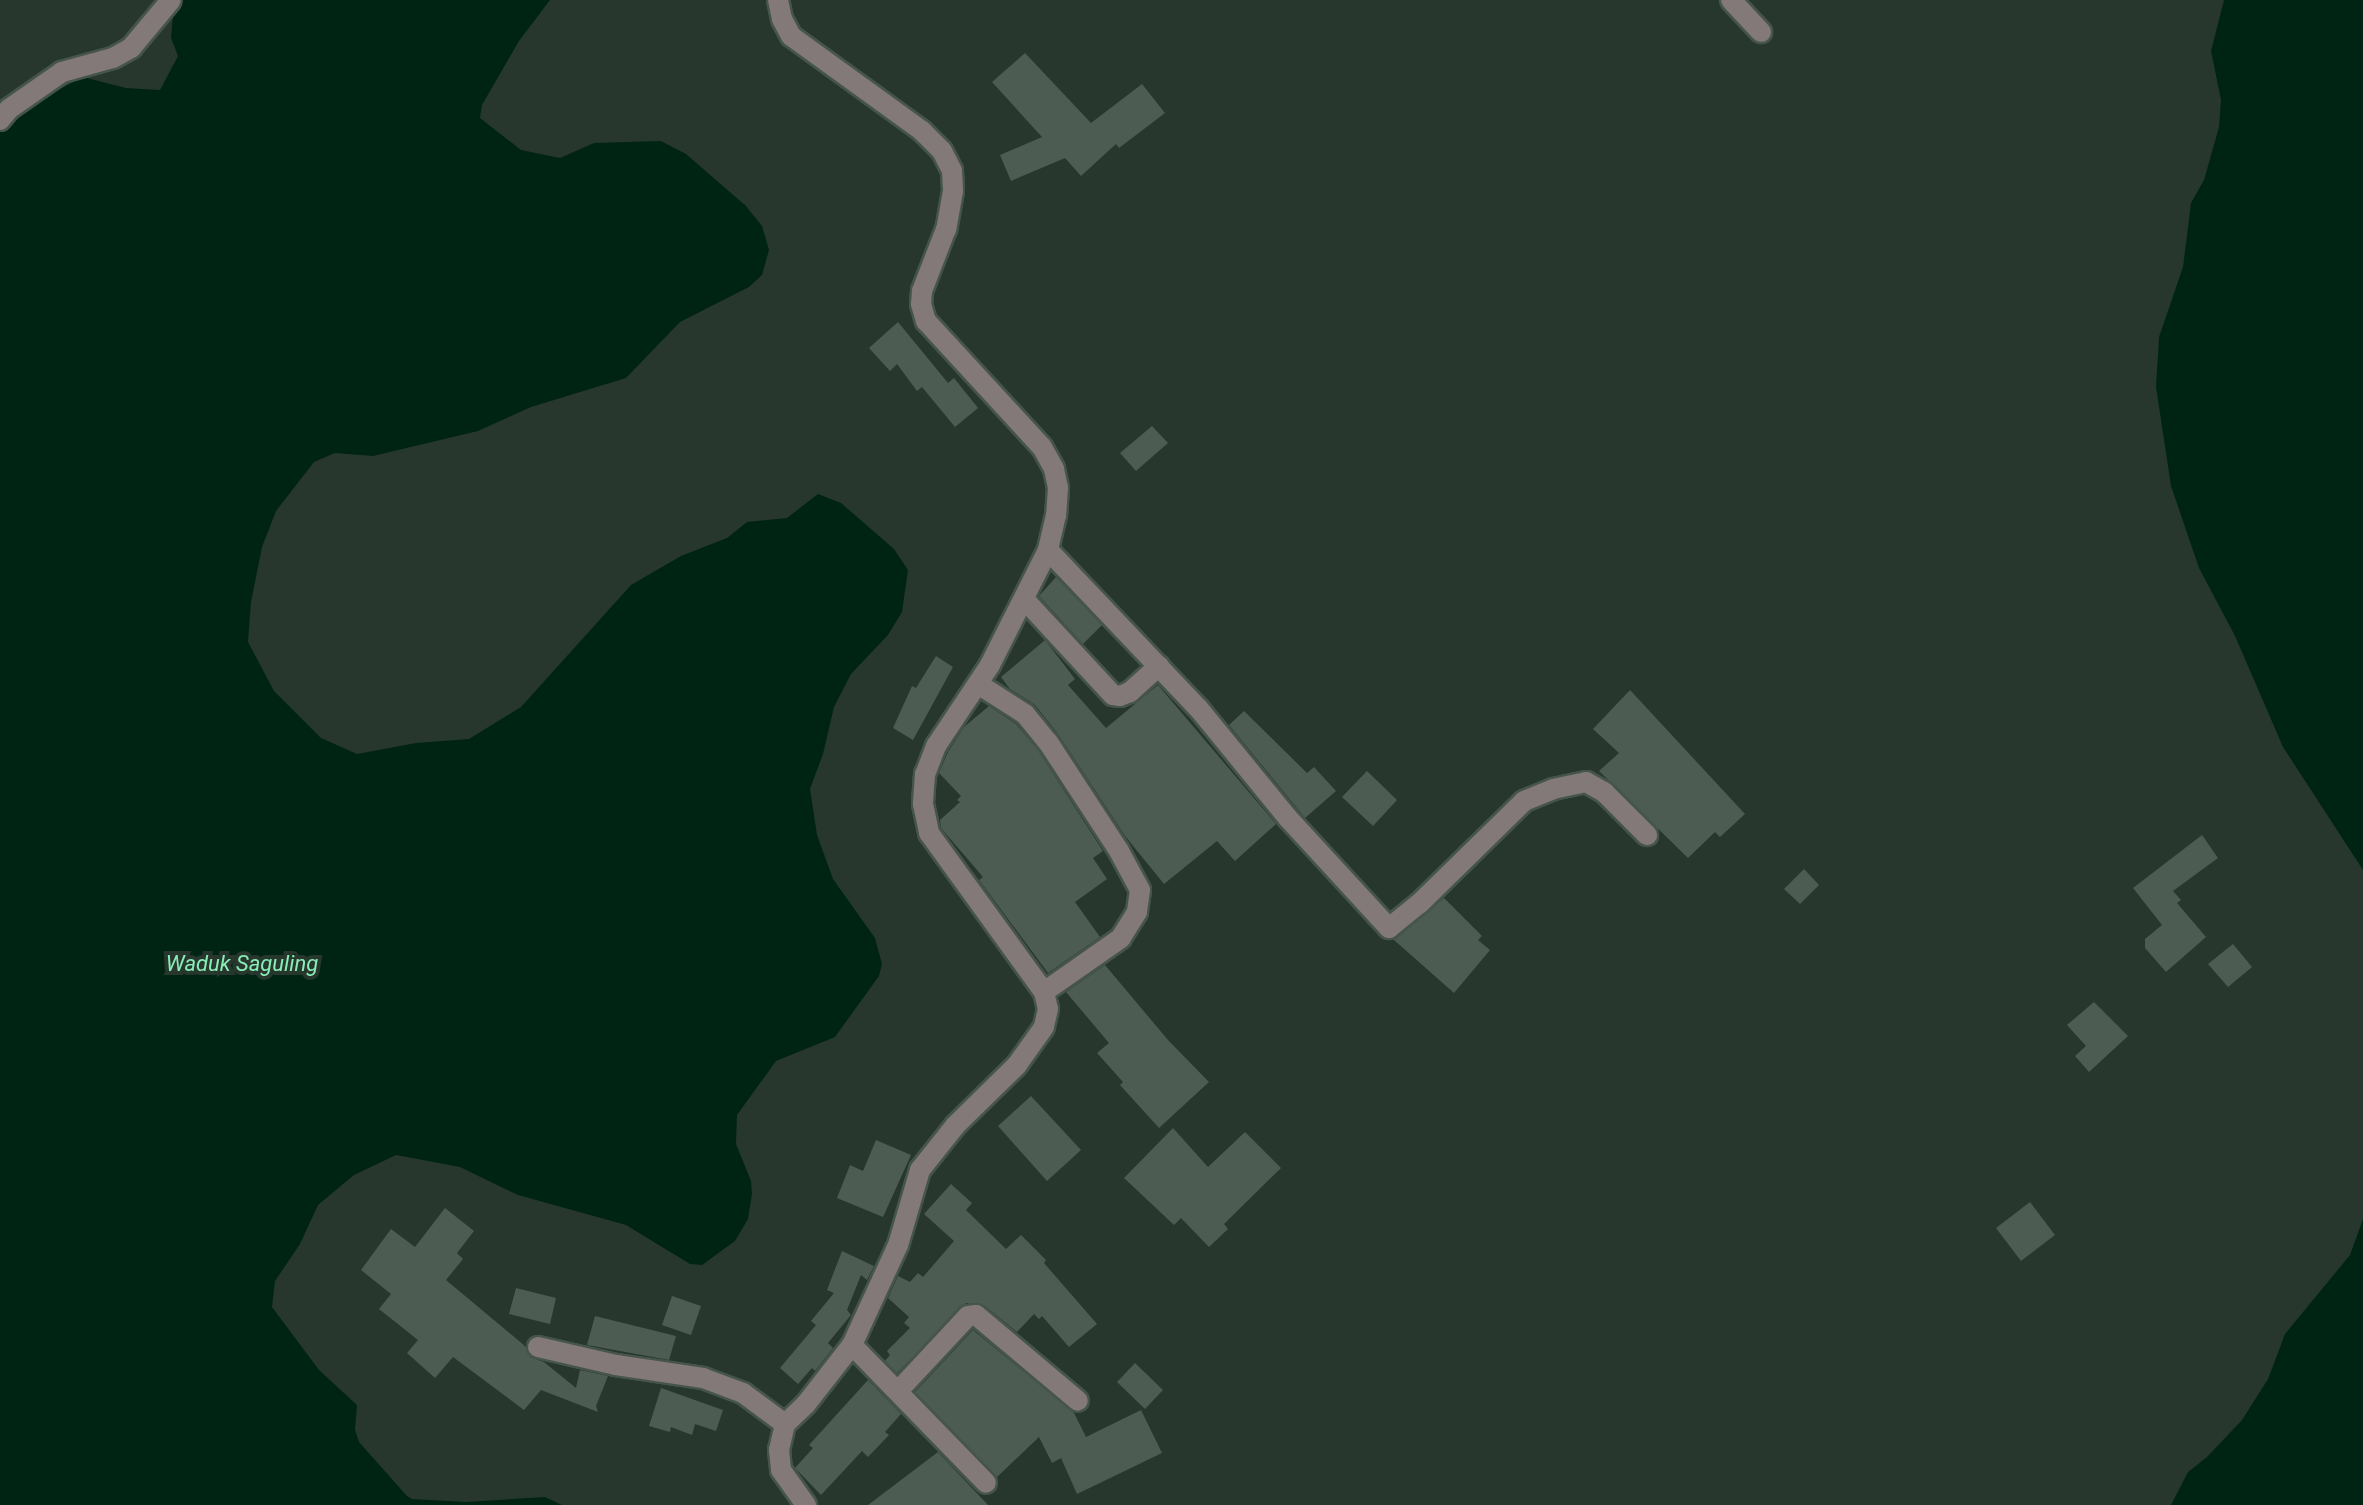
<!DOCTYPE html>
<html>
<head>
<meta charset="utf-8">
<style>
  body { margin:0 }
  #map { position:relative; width:2363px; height:1505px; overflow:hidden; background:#27372e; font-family:Roboto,sans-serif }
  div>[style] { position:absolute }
  .water>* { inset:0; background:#002413 }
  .building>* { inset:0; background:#4c5c52 }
  .roads { filter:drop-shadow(2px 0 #46554c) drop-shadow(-2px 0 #46554c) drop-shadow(0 2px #46554c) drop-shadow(0 -2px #46554c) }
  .minor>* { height:20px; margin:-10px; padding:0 10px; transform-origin:10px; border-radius:10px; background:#837978 }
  span { translate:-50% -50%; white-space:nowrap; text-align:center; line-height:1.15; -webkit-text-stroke:8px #27372e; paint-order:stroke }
  .water-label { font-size:22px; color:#89edb7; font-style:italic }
</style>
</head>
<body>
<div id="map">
  <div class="water">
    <i style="clip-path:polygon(180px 0,550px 0,519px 41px,482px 105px,480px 118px,521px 150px,560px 158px,594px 143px,661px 141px,686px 154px,746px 206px,762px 226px,769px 250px,762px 275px,749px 287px,680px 322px,626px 378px,531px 407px,478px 431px,373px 456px,335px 453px,314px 462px,276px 511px,262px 547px,251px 602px,248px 642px,274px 691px,321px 738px,357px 754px,416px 743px,469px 739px,521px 707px,631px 585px,681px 556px,727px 538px,747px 522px,787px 518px,818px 494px,841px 503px,894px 549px,908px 570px,902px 612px,888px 635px,851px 674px,834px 707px,823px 754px,810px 789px,817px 835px,833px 879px,875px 938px,882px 964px,879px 976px,835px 1037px,776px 1061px,737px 1115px,736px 1144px,751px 1181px,752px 1194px,748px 1219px,735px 1241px,702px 1265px,690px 1264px,626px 1225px,518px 1195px,460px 1167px,396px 1155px,354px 1175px,318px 1205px,300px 1244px,275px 1281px,272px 1307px,319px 1370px,357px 1405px,355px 1430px,359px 1442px,407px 1496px,412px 1499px,466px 1502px,545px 1497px,562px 1505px,0 1505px,0 132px,41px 99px,83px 77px,126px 88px,160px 90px,178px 56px,171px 38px,174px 5px)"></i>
    <i style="clip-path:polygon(2224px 0,2363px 0,2363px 870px,2283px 747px,2235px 636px,2199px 568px,2171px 486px,2156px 387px,2159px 337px,2183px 267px,2191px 203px,2204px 180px,2219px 127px,2221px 100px,2211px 51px)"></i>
    <i style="clip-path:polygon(2363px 1219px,2363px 1505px,2171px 1505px,2188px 1472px,2207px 1457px,2242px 1420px,2268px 1379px,2285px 1334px,2350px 1255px)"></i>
  </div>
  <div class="building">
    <i style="clip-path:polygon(1025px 53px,1091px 123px,1142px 84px,1165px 113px,1119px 148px,1116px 144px,1081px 176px,1065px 158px,1011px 181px,1000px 155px,1042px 137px,992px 82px)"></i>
    <i style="clip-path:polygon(898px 322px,948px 383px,954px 378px,978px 408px,955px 427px,922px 387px,917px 391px,897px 364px,890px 371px,869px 348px)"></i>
    <i style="clip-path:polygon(1152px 426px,1168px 443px,1136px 471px,1120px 453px)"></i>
    <i style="clip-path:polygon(1056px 577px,1102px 625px,1083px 644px,1039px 596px)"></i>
    <i style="clip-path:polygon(1045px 640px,1075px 679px,1068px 685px,1106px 728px,1158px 685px,1276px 824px,1235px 861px,1217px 841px,1164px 884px,1125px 836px,1058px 734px,1035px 705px,1010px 689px,1001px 677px)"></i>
    <i style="clip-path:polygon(936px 656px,953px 667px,913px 740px,893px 728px,912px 686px,916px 688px)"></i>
    <i style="clip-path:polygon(1630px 690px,1745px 814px,1720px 837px,1715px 832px,1688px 858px,1599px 771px,1619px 753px,1593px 729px)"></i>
    <i style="clip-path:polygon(989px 706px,1016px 724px,1038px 750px,1103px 851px,1093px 858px,1107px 879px,1075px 902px,1100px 937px,1048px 973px,979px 880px,983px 877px,941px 828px,940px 820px,960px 802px,957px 800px,961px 796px,939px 773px,948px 752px,964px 727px)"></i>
    <i style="clip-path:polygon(1244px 711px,1307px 773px,1314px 767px,1336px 791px,1305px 818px,1229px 725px)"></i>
    <i style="clip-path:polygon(1367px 771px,1397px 800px,1373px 826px,1342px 797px)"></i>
    <i style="clip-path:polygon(2202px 835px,2218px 858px,2173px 891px,2181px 900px,2177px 903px,2206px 937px,2166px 972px,2145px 948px,2145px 939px,2162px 925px,2133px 888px)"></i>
    <i style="clip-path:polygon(1804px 869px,1819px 885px,1800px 904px,1784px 889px)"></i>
    <i style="clip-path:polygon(1444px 898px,1482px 936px,1478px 940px,1490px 950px,1454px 993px,1394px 940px)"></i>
    <i style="clip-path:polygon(2233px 944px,2252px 967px,2228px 987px,2208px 964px)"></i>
    <i style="clip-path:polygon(1105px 965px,1168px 1040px,1209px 1082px,1159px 1128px,1120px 1085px,1123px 1082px,1097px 1053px,1109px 1043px,1066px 992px)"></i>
    <i style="clip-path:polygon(2094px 1002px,2128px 1036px,2089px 1072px,2075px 1056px,2086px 1046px,2067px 1025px)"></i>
    <i style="clip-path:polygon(1031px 1096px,1081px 1150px,1047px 1181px,998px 1126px)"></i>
    <i style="clip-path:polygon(1173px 1128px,1208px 1167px,1245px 1132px,1281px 1168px,1224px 1224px,1228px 1229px,1209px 1247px,1181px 1218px,1174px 1225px,1124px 1178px)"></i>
    <i style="clip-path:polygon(876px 1140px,911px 1155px,883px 1217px,837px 1198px,850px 1165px,863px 1171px)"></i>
    <i style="clip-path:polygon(951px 1184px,972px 1203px,966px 1210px,1006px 1249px,1021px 1235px,1046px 1260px,1044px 1263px,1097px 1324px,1069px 1347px,1042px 1316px,1039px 1319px,1034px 1314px,1017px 1332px,984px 1305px,966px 1303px,897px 1373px,885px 1361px,890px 1355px,887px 1351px,910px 1328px,904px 1323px,909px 1317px,888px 1298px,898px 1276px,910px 1282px,918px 1273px,923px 1277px,954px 1241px,924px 1214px)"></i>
    <i style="clip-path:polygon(2030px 1202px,2055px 1235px,2021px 1261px,1996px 1228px)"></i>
    <i style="clip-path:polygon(445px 1208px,474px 1231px,457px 1253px,463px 1259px,446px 1280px,525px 1346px,530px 1357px,544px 1362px,576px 1388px,580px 1370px,608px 1376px,596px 1406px,598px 1412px,541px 1390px,524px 1410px,453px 1357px,435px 1378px,407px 1353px,418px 1340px,379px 1309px,391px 1294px,361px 1270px,391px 1229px,415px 1247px)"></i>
    <i style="clip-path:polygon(842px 1251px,874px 1266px,867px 1280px,861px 1275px,847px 1310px,851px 1315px,828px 1343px,833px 1348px,815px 1371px,812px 1368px,798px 1384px,780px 1368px,816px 1325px,811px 1321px,834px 1293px,827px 1290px)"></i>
    <i style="clip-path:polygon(516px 1288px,556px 1298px,550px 1324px,509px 1314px)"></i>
    <i style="clip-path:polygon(672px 1296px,701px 1306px,691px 1335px,662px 1325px)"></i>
    <i style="clip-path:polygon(595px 1316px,676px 1336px,669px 1360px,587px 1345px)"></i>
    <i style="clip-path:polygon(973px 1330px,1074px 1413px,1086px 1437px,1141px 1410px,1162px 1453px,1077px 1494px,1061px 1458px,1052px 1463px,1039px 1437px,997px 1477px,915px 1392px)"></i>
    <i style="clip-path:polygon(1135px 1363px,1163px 1390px,1145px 1409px,1117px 1382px)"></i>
    <i style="clip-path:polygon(868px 1380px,901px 1414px,885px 1432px,889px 1435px,868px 1457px,862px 1451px,821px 1495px,795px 1468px,813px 1448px,809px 1445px)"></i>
    <i style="clip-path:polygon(661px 1388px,723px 1410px,716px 1431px,695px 1424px,692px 1435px,671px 1427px,670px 1432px,649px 1426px)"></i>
    <i style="clip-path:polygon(938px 1452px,988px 1505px,868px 1505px)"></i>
  </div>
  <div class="roads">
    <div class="minor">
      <i style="left:778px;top:0;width:19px;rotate:78deg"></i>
      <i style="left:782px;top:19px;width:19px;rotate:62deg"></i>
      <i style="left:791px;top:36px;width:162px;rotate:35.9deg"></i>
      <i style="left:922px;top:131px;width:28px;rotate:45deg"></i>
      <i style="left:942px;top:151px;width:22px;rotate:63deg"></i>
      <i style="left:952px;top:171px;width:20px;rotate:87deg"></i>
      <i style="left:953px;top:191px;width:39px;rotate:100deg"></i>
      <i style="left:946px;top:229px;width:66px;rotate:111.2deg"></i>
      <i style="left:922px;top:291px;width:13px;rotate:94deg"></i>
      <i style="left:921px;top:304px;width:18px;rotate:74deg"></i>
      <i style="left:926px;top:321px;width:171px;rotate:47.4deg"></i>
      <i style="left:1042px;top:447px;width:25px;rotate:61deg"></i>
      <i style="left:1054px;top:469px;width:19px;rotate:78deg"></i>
      <i style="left:1058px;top:488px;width:27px;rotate:94deg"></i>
      <i style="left:1056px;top:515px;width:36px;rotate:103deg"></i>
      <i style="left:1048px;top:550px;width:129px;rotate:116.8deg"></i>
      <i style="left:990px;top:665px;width:97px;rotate:123.7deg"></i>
      <i style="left:936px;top:746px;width:30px;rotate:111deg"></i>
      <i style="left:925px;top:774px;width:30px;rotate:94deg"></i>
      <i style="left:923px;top:804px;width:30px;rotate:78deg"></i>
      <i style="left:929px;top:833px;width:196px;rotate:54.1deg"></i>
      <i style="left:1044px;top:992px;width:17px;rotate:77deg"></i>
      <i style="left:1048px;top:1009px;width:18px;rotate:103deg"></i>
      <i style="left:1044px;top:1027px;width:47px;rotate:125.4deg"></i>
      <i style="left:1017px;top:1065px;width:87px;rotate:135.5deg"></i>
      <i style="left:955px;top:1126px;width:56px;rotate:128.5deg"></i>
      <i style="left:920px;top:1170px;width:78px;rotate:106.3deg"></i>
      <i style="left:898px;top:1245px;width:110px;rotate:114.7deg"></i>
      <i style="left:852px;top:1345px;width:75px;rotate:127.9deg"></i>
      <i style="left:806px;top:1404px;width:29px;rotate:136deg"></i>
      <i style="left:785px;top:1424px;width:27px;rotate:103deg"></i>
      <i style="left:779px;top:1450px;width:20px;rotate:84deg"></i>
      <i style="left:781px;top:1470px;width:43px;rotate:54.5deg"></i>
      <i style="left:1731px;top:0;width:44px;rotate:46.8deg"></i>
      <i style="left:0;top:120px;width:14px;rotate:-51deg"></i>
      <i style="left:9px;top:109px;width:65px;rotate:-34.9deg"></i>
      <i style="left:62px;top:72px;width:53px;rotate:-15.4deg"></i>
      <i style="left:113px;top:58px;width:21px;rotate:-29deg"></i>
      <i style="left:131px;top:48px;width:62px;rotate:-50.2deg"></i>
      <i style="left:1048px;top:550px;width:219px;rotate:46.5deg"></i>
      <i style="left:1199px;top:709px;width:139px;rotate:50.8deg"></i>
      <i style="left:1287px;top:817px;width:151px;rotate:47.4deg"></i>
      <i style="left:1389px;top:928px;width:38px;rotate:-39deg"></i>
      <i style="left:1419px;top:904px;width:147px;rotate:-44.4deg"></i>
      <i style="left:1524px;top:801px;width:31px;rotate:-22deg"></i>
      <i style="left:1553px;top:789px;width:34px;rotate:-12deg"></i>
      <i style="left:1586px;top:782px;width:21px;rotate:29deg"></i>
      <i style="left:1604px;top:792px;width:61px;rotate:45deg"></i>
      <i style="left:1024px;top:599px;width:131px;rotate:47.2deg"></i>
      <i style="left:1113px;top:695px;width:7px;rotate:8deg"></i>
      <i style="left:1120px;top:696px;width:11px;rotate:-22deg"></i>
      <i style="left:1130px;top:692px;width:39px;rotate:-42deg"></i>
      <i style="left:978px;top:684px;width:56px;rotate:32.6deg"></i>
      <i style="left:1025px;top:714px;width:36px;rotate:51deg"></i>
      <i style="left:1048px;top:742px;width:130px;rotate:56.9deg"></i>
      <i style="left:1119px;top:851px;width:44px;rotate:61.7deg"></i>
      <i style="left:1140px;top:890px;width:22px;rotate:98deg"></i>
      <i style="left:1137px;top:912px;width:31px;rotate:122deg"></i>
      <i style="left:1121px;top:938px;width:94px;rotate:145deg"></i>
      <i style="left:852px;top:1345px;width:192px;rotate:45.8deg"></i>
      <i style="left:538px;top:1347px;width:80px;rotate:13deg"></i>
      <i style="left:616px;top:1365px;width:88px;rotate:8.5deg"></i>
      <i style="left:703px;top:1378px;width:43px;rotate:20.6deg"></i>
      <i style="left:743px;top:1393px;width:52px;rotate:36.4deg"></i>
      <i style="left:899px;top:1390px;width:101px;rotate:-47deg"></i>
      <i style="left:968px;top:1316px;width:8px;rotate:-7deg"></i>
      <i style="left:976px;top:1315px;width:133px;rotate:40.1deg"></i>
    </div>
  </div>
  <div class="water-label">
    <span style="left:242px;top:964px">Waduk Saguling</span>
  </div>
</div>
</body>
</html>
